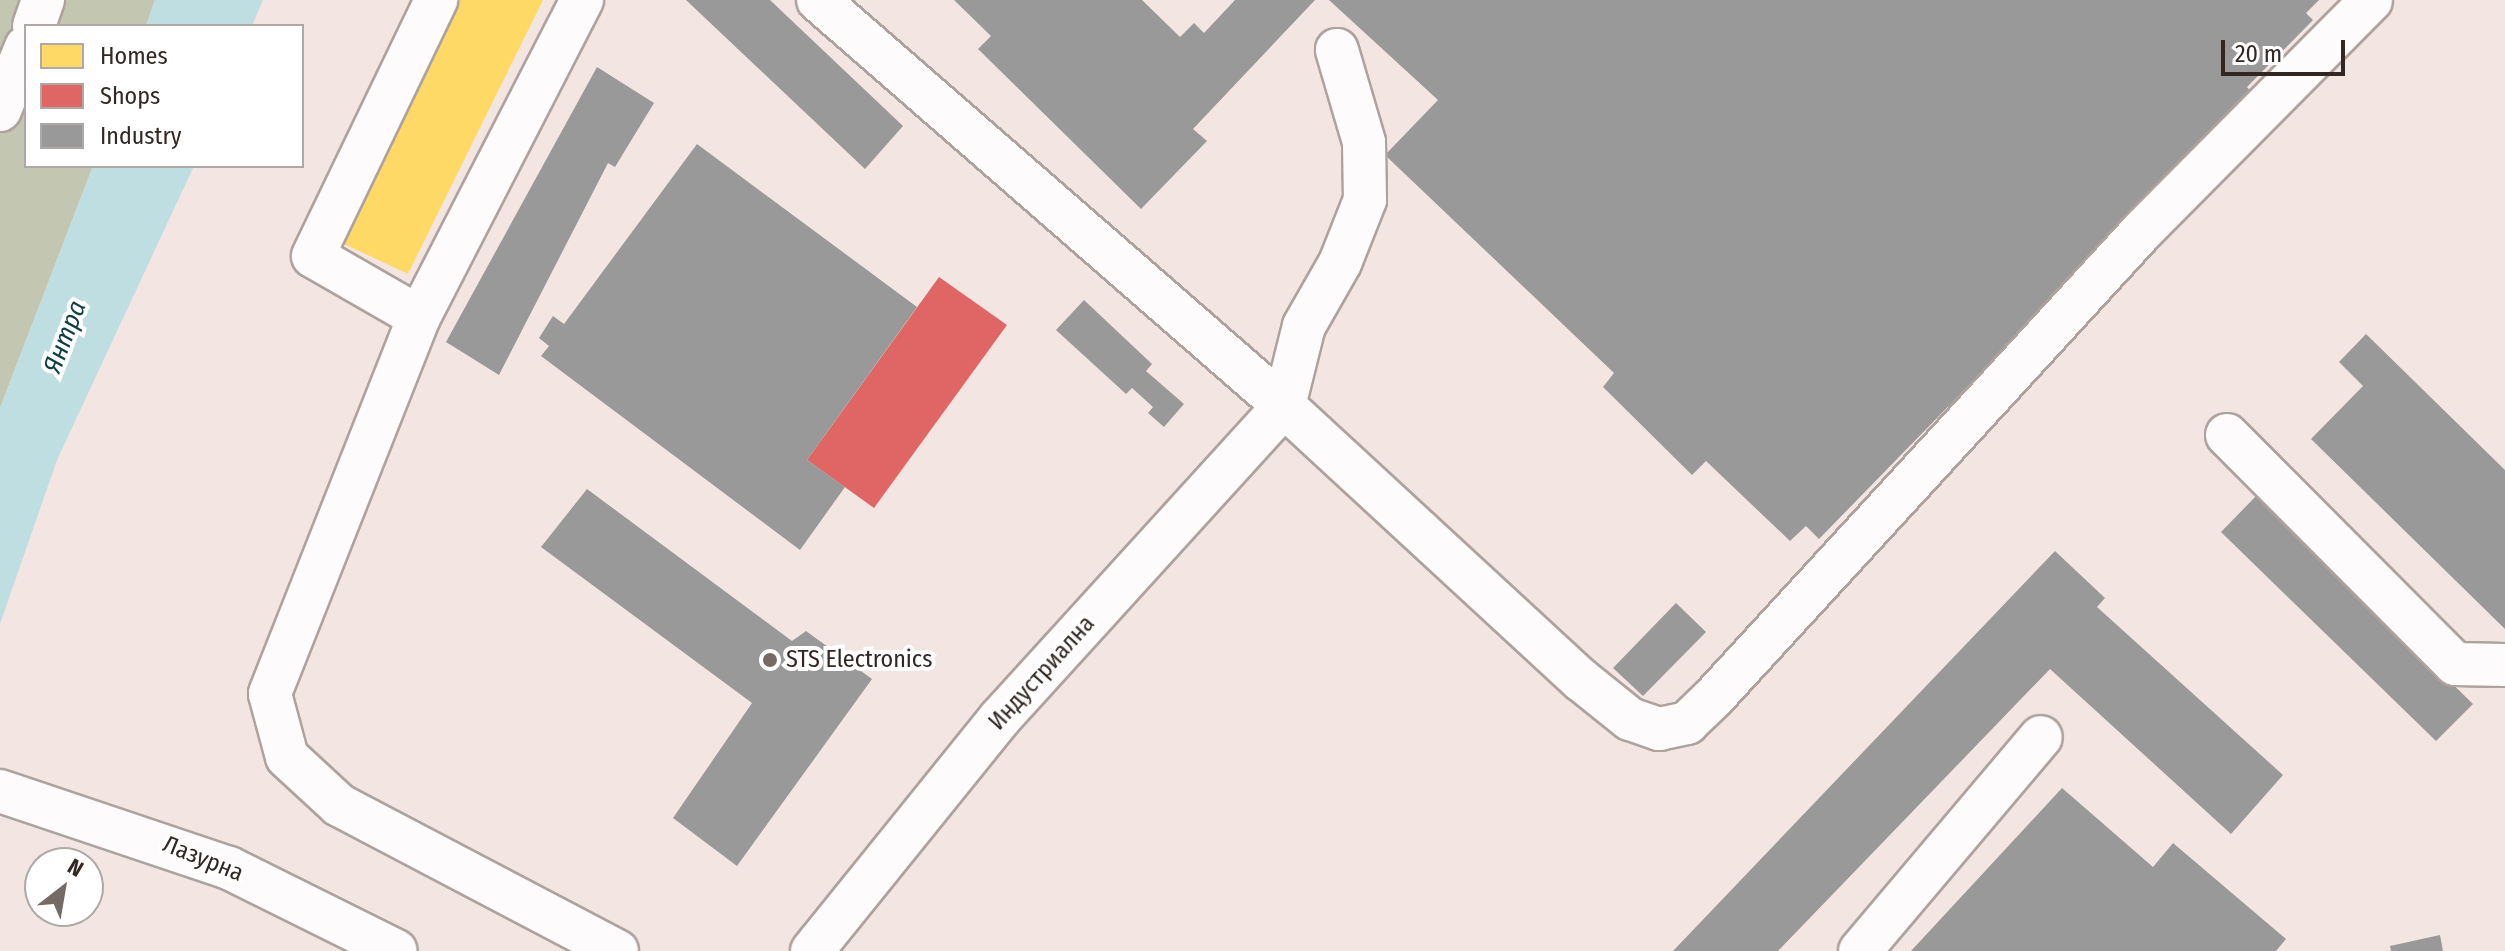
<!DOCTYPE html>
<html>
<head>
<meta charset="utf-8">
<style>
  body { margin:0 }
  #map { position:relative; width:2505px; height:951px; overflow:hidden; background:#f3e6e2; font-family:"Fira Sans Condensed",sans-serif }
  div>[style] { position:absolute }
  .forest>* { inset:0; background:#c3c6b0 }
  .water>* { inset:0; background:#bedee1 }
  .homes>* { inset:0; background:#ffd966 }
  .shops>* { inset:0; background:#e06666 }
  .industry>* { inset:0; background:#999 }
  .roads { filter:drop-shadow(2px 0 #ada29e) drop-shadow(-2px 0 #ada29e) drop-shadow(0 2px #ada29e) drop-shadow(0 -2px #ada29e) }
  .minor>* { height:42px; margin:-21px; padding:0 21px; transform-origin:21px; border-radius:21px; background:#fdfbfb }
  .dots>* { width:22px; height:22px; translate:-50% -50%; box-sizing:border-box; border:4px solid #fff; border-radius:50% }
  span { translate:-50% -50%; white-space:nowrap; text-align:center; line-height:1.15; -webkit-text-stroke:8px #fff; paint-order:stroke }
  .poi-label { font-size:24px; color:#322723 }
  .left { translate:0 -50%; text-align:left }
  .street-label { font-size:24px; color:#322723 }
  .water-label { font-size:26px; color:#0f3e43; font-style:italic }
  .legend { position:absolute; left:24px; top:24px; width:280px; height:144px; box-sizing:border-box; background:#fff; border:2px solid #ada9a7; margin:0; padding:10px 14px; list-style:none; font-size:24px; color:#322723 }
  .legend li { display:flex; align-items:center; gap:16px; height:40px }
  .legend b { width:40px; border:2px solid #ada9a7 }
  .north { position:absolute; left:24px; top:847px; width:80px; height:80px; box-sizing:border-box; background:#fff; border:2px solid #ada9a7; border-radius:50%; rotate:31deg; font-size:22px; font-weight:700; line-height:32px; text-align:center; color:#322723 }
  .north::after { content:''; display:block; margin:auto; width:28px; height:36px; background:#766a66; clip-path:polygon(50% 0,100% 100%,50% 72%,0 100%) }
  .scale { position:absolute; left:2221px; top:40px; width:124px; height:36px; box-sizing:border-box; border:4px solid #322723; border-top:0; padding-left:10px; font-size:24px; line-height:28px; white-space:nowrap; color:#322723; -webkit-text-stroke:6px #fff; paint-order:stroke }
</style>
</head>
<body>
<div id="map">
  <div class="forest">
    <i style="clip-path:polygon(0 0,155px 0,146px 26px,26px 26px,26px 166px,93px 166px,0 408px)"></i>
  </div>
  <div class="water">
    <i style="clip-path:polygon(155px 0,263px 0,252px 26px,146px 26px)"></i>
    <i style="clip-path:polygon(93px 166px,194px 166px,57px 460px,0 624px,0 408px)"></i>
  </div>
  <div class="homes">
    <i style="clip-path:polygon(460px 0,543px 0,408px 274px,340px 242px)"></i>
  </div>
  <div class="shops">
    <i style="clip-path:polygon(939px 277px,1007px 325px,874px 508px,807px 460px)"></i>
  </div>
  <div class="industry">
    <i style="clip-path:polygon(686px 0,770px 0,903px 126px,865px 169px)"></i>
    <i style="clip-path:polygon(954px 0,1142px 0,1180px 37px,1194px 23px,1204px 33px,1235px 0,1315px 0,1193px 129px,1207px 141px,1141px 209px,978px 49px,991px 36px)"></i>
    <i style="clip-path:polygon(1329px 0,2319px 0,2306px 13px,2313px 20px,2247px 87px,2253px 94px,1819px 539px,1806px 526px,1790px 541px,1706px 461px,1692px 475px,1603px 387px,1614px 373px,1385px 155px,1438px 100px)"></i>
    <i style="clip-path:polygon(597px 67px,654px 103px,615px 167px,608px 163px,499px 375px,446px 342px)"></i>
    <i style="clip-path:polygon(697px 144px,917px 307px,807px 460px,845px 487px,800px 550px,541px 356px,549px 346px,539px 338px,553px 316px,564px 324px)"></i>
    <i style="clip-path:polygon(1084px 300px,1152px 364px,1146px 371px,1184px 404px,1164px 427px,1148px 413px,1153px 407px,1132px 388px,1126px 394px,1056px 330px)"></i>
    <i style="clip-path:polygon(2366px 334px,2505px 470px,2505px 629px,2311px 439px,2363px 386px,2339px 362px)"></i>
    <i style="clip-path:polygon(587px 489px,792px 641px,806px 631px,872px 679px,737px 866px,673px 818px,752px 703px,541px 547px)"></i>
    <i style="clip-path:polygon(2258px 494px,2473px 704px,2436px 741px,2221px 532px)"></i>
    <i style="clip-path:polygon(2055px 551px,2105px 598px,2097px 607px,2283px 775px,2231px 834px,2050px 669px,1778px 951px,1673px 951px)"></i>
    <i style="clip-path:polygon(1676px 603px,1706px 632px,1643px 696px,1613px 668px)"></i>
    <i style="clip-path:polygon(2062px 788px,2153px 867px,2173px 843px,2286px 939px,2276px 951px,1911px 951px)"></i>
    <i style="clip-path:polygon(2440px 935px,2443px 951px,2391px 951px,2390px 946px)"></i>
  </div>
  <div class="roads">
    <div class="minor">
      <i style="left:582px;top:0;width:356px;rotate:117.2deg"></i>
      <i style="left:419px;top:317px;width:405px;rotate:111.6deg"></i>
      <i style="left:270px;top:694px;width:65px;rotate:74.9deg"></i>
      <i style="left:287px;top:757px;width:71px;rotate:42.7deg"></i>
      <i style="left:339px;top:805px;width:314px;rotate:27.7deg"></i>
      <i style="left:818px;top:0;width:618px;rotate:41.06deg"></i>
      <i style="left:1284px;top:406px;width:403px;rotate:42.7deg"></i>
      <i style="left:1580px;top:679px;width:64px;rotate:38.7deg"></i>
      <i style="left:1630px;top:719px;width:31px;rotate:19deg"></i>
      <i style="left:1659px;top:729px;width:29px;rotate:-12deg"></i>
      <i style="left:1687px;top:723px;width:37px;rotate:-44deg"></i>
      <i style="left:1714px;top:697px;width:633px;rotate:-47.43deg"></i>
      <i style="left:2142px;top:231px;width:325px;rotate:-45.2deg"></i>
      <i style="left:34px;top:26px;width:28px;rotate:-71deg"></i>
      <i style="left:0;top:110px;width:68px;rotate:-67.6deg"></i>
      <i style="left:419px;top:317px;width:122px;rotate:-150.1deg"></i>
      <i style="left:313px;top:256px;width:284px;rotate:-64.3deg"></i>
      <i style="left:2227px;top:435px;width:323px;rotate:45.1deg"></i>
      <i style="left:2455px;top:664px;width:50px;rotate:1.1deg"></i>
      <i style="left:0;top:791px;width:242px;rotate:18.6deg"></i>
      <i style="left:229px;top:868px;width:186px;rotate:26.4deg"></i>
      <i style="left:812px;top:951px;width:299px;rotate:-51.1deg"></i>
      <i style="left:1000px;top:718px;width:422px;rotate:-47.7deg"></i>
      <i style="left:1284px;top:406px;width:82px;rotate:-76deg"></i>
      <i style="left:1304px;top:326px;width:73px;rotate:-60.3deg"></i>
      <i style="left:1340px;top:263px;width:68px;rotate:-68.4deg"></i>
      <i style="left:1365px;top:200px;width:58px;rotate:-91deg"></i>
      <i style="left:1364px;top:142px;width:96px;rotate:-106.4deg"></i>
      <i style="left:1860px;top:951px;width:280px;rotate:-49.8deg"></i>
    </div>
  </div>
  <div class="dots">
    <i style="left:770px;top:660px;background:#766a66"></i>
  </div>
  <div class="poi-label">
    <span class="left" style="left:786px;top:660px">STS Electronics</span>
  </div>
  <div class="street-label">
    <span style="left:1042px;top:673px;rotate:-48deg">Индустриална</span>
    <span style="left:203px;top:859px;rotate:22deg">Лазурна</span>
  </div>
  <div class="water-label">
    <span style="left:65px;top:337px;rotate:-69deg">Янтра</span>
  </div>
  <ul class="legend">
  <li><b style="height:22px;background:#ffd966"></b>Homes</li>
  <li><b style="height:22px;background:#e06666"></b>Shops</li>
  <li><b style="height:22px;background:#999"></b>Industry</li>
  </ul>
  <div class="north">N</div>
  <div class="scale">20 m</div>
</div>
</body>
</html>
